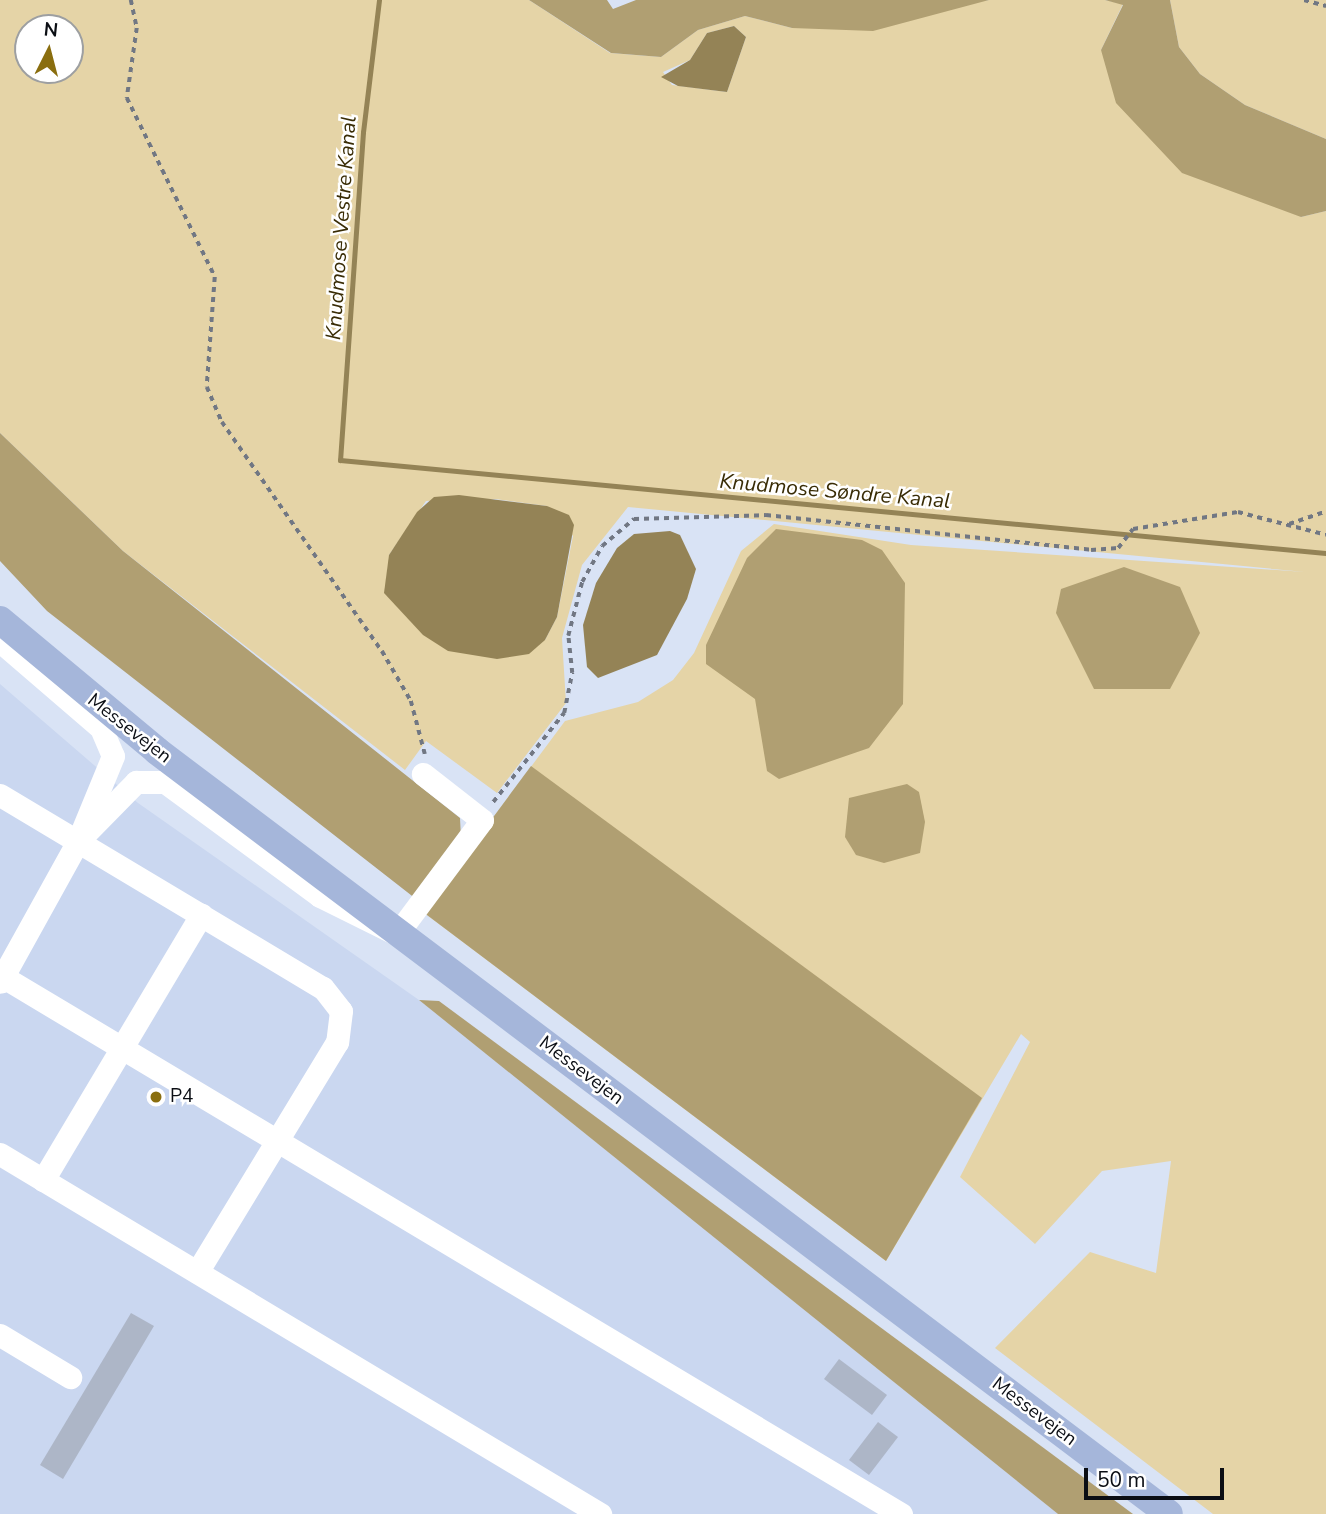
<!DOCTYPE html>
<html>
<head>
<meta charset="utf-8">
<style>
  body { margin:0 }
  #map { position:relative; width:1326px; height:1514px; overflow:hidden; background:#d9e3f5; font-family:"Nunito Sans",sans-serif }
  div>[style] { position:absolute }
  .built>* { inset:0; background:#cad7f0 }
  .green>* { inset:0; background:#e5d4a7 }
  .forest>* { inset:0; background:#b09f72 }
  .water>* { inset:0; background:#948356 }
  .stream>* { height:5px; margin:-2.5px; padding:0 2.5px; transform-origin:2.5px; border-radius:2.5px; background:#948356 }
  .building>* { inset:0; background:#adb6c7 }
  .path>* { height:3.5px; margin-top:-1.75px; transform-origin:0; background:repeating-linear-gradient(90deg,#717783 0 5px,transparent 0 10px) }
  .minor>* { height:23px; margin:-11.5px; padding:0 11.5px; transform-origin:11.5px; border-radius:11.5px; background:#fff }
  .major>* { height:28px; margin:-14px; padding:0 14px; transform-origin:14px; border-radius:14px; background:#a5b6da }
  .dots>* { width:19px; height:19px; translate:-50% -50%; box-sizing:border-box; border:4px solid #fff; border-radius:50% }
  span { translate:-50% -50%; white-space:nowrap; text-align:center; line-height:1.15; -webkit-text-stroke:5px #fff; paint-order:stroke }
  .street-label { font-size:19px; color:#0b0e14 }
  .poi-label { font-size:19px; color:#0b0e14 }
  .left { translate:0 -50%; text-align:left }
  .water-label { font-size:21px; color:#392c05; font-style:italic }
  .north { position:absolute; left:14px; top:14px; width:70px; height:70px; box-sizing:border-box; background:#fff; border:2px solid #9d9fa1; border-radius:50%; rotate:6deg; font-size:19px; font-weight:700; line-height:28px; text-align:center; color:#0b0e14 }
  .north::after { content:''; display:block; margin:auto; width:24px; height:32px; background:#8a6e0f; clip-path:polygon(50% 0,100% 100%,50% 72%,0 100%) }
  .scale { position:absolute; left:1084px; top:1468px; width:140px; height:32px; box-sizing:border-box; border:4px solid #0b0e14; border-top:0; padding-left:9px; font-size:21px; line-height:24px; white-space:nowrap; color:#0b0e14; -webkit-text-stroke:5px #fff; paint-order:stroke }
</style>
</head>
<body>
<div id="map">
  <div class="built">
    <i style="clip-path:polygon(0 684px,138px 803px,419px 1000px,1058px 1514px,0 1514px)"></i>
  </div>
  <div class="green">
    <i style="clip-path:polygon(evenodd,0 0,529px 0,610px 53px,661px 57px,698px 30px,745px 16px,792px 28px,989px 0,1105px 0,1123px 4px,1101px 50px,1301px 217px,1326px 211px,1326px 1514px,1213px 1514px,995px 1348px,1090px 1252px,1156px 1273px,1171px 1161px,1102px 1171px,1035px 1244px,960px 1177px,1030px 1042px,1021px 1034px,886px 1261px,423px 912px,565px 721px,638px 702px,673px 680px,694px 653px,741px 551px,774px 524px,911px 545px,1305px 572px,628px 507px,582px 565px,562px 638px,566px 703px,497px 793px,426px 741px,405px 770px,123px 551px,0 433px,0 0,734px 26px,746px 37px,727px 92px,672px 85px,663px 72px,690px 60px,707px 33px,734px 26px,0 0,28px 28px,70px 28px,70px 70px,28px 70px,28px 28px,0 0,495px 499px,547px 506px,573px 536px,557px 617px,545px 640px,389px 555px,426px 501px,495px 499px)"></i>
    <i style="clip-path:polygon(1170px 0,1326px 0,1326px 139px,1245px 105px,1200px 74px,1179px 47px)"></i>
  </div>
  <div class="forest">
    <i style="clip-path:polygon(529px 0,607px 0,613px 9px,636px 0,989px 0,873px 31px,792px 28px,745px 16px,698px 30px,661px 57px,611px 53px)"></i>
    <i style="clip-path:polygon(1105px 0,1170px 0,1179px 47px,1200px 74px,1245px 105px,1326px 139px,1326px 211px,1301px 217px,1182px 173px,1116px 103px,1101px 50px,1123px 5px)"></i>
    <i style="clip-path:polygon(0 433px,123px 551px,460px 818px,461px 838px,416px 899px,47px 611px,0 561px)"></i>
    <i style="clip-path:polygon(776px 529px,862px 540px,882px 550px,905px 583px,903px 704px,869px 748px,779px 779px,767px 771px,755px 699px,706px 664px,706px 645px,747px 558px)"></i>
    <i style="clip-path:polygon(1124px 567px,1180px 587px,1200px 633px,1170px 689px,1094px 689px,1056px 613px,1061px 589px)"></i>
    <i style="clip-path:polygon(531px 766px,982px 1098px,886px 1261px,423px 912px)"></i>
    <i style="clip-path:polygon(907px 784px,919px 792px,925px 822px,920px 853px,884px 863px,856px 855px,845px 837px,849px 798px)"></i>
    <i style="clip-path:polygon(419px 1000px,439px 1001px,1133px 1514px,1058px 1514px)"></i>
  </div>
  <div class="water">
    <i style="clip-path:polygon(734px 26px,746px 37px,727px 92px,678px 86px,661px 77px,690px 60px,707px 33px)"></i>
    <i style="clip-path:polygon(459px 495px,547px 506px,569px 515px,574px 525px,557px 617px,545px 640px,529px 654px,497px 659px,448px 651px,423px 635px,384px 593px,389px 555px,417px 512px,434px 497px)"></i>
    <i style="clip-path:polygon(670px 531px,680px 535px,696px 569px,687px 599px,657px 655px,598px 678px,587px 667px,583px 625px,596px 583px,617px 548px,634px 534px)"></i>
  </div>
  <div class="stream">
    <i style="left:379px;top:0;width:133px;rotate:96.9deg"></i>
    <i style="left:363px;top:132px;width:329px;rotate:94deg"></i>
    <i style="left:340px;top:460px;width:990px;rotate:5.39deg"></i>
  </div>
  <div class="building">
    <i style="clip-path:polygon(131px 1313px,154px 1326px,63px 1479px,40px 1465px)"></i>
    <i style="clip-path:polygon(839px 1359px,887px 1395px,872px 1415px,824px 1379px)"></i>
    <i style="clip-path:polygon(878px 1422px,898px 1437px,869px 1475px,849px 1460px)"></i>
  </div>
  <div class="path">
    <i style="left:131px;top:0;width:29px;rotate:78deg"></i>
    <i style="left:137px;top:28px;width:71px;rotate:98.1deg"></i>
    <i style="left:127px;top:98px;width:199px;rotate:63.8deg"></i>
    <i style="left:215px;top:277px;width:110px;rotate:94.2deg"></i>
    <i style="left:207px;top:387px;width:38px;rotate:67deg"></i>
    <i style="left:222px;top:422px;width:279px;rotate:55.1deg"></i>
    <i style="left:382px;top:651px;width:58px;rotate:59.9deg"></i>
    <i style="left:411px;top:701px;width:55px;rotate:75.2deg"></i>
    <i style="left:1304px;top:0;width:23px;rotate:15deg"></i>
    <i style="left:1289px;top:524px;width:39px;rotate:-19deg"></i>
    <i style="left:493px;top:802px;width:114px;rotate:-51.4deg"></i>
    <i style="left:564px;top:713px;width:41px;rotate:-78.7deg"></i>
    <i style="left:572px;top:673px;width:37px;rotate:-96deg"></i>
    <i style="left:568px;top:636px;width:56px;rotate:-75.5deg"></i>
    <i style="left:582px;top:582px;width:41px;rotate:-60.9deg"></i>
    <i style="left:602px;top:546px;width:42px;rotate:-40.2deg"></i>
    <i style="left:634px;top:519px;width:132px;rotate:-1.7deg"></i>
    <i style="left:766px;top:515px;width:327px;rotate:6.1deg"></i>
    <i style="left:1091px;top:550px;width:27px;rotate:-4deg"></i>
    <i style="left:1118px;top:548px;width:24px;rotate:-52deg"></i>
    <i style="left:1133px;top:529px;width:106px;rotate:-9.2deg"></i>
    <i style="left:1238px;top:512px;width:91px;rotate:14.6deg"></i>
  </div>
  <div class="minor">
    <i style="left:0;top:641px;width:133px;rotate:40.7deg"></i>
    <i style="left:101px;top:728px;width:30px;rotate:67deg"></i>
    <i style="left:113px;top:756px;width:92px;rotate:112.4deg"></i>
    <i style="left:78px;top:841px;width:161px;rotate:119deg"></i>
    <i style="left:0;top:795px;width:376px;rotate:30.9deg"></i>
    <i style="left:323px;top:988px;width:29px;rotate:52deg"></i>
    <i style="left:341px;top:1011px;width:31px;rotate:97deg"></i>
    <i style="left:337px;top:1042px;width:269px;rotate:121.3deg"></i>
    <i style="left:78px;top:841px;width:83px;rotate:-45.5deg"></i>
    <i style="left:136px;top:782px;width:29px"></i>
    <i style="left:165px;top:782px;width:192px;rotate:36.3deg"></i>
    <i style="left:320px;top:896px;width:86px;rotate:26.3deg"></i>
    <i style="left:397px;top:934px;width:142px;rotate:-53.3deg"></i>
    <i style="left:482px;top:820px;width:75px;rotate:-142.1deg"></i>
    <i style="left:0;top:975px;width:1050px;rotate:30.89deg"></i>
    <i style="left:0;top:1154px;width:700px;rotate:30.96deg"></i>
    <i style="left:43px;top:1180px;width:309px;rotate:-59.2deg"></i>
    <i style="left:0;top:1335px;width:82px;rotate:31deg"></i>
  </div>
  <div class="major">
    <i style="left:0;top:620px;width:204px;rotate:39.8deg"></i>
    <i style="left:157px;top:751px;width:1267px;rotate:37.01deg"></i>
  </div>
  <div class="dots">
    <i style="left:156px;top:1097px;background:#8a6e0f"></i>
  </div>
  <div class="street-label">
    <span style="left:129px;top:729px;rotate:38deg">Messevejen</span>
    <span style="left:581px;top:1071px;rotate:37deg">Messevejen</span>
    <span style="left:1034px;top:1412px;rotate:37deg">Messevejen</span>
  </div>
  <div class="poi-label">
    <span class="left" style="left:170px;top:1097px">P4</span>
  </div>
  <div class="water-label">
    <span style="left:341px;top:228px;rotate:-86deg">Knudmose Vestre Kanal</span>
    <span style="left:835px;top:491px;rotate:5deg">Knudmose Søndre Kanal</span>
  </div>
  <div class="north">N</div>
  <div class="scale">50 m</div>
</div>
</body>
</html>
